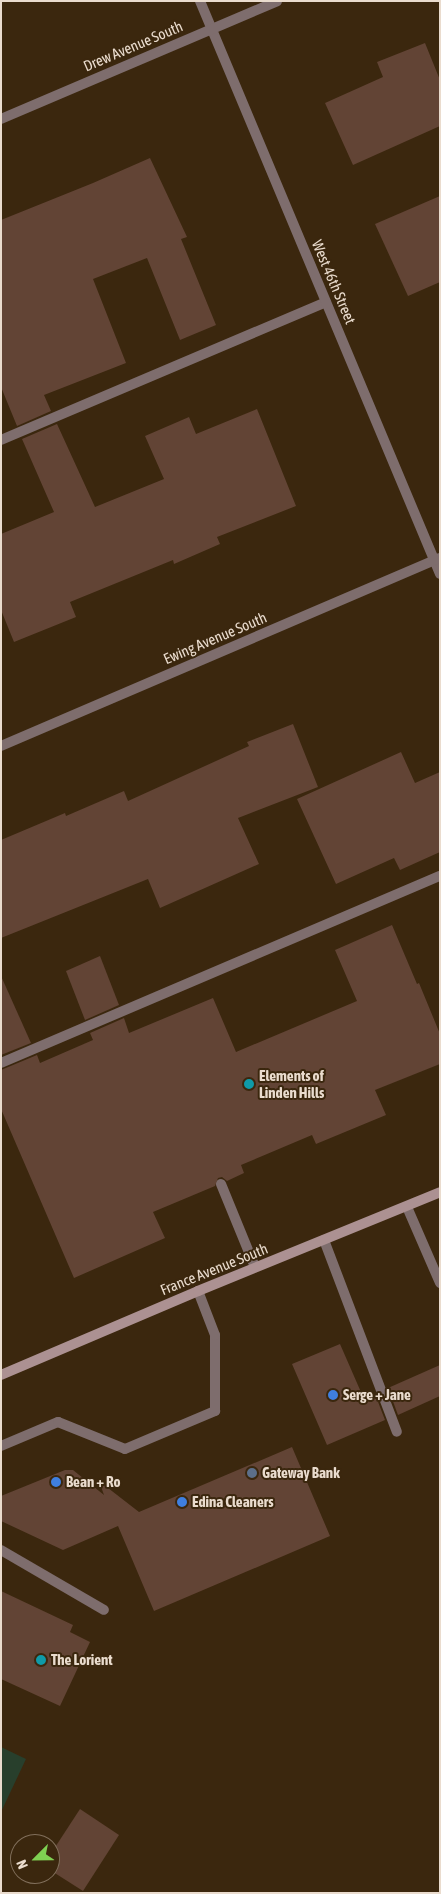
<!DOCTYPE html>
<html>
<head>
<meta charset="utf-8">
<style>
  body { margin:0 }
  #map { position:relative; width:441px; height:1894px; overflow:hidden; background:#3b270e; font-family:"Asap Condensed",sans-serif }
  div>[style] { position:absolute }
  .green>* { inset:0; background:#283f2c }
  .building>* { inset:0; background:#624435 }
  .service>* { height:10px; margin:-5px; padding:0 5px; transform-origin:5px; border-radius:5px; background:#7e6d6d }
  .minor>* { height:10px; margin:-5px; padding:0 5px; transform-origin:5px; border-radius:5px; background:#7e6d6d }
  .secondary>* { height:10px; margin:-5px; padding:0 5px; transform-origin:5px; border-radius:5px; background:#ac9192 }
  .dots>* { width:14px; height:14px; translate:-50% -50%; box-sizing:border-box; border:2px solid #3b270e; border-radius:50% }
  span { translate:-50% -50%; white-space:nowrap; text-align:center; line-height:1.15; -webkit-text-stroke:4px #3b270e; paint-order:stroke }
  .street-label { font-size:15px; color:#eadcce }
  .poi-label { font-size:15px; color:#eadcce; font-weight:700 }
  .left { translate:0 -50%; text-align:left }
  .frame { position:absolute; inset:0; border:2px solid #eadcce; pointer-events:none }
  .north { position:absolute; left:10px; top:1834px; width:50px; height:50px; box-sizing:border-box; background:#3b270e; border:1px solid #816f5b; border-radius:50%; rotate:247deg; font-size:14px; font-weight:700; line-height:20px; text-align:center; color:#eadcce }
  .north::after { content:''; display:block; margin:auto; width:18px; height:22px; background:#7fd052; clip-path:polygon(50% 0,100% 100%,50% 72%,0 100%) }
</style>
</head>
<body>
<div id="map">
  <div class="green">
    <i style="clip-path:polygon(1px 1747px,26px 1759px,1px 1812px)"></i>
  </div>
  <div class="building">
    <i style="clip-path:polygon(425px 43px,440px 80px,440px 126px,353px 165px,325px 103px,383px 77px,377px 62px)"></i>
    <i style="clip-path:polygon(150px 158px,187px 237px,181px 239px,216px 325px,180px 340px,147px 258px,93px 279px,126px 363px,44px 395px,51px 411px,17px 426px,1px 387px,1px 220px,93px 183px)"></i>
    <i style="clip-path:polygon(440px 196px,440px 282px,408px 296px,375px 224px)"></i>
    <i style="clip-path:polygon(257px 409px,296px 506px,217px 537px,220px 544px,174px 564px,173px 560px,70px 602px,76px 617px,14px 642px,1px 610px,1px 534px,54px 512px,22px 439px,57px 424px,95px 507px,164px 479px,145px 436px,189px 417px,196px 434px)"></i>
    <i style="clip-path:polygon(293px 724px,318px 787px,238px 818px,259px 864px,160px 908px,148px 879px,1px 938px,1px 840px,65px 813px,66px 816px,124px 791px,128px 801px,249px 746px,247px 742px)"></i>
    <i style="clip-path:polygon(401px 752px,415px 783px,440px 772px,440px 852px,400px 870px,394px 858px,336px 884px,297px 799px)"></i>
    <i style="clip-path:polygon(392px 925px,417px 984px,419px 983px,440px 1034px,440px 1064px,375px 1090px,386px 1115px,316px 1144px,312px 1135px,241px 1165px,244px 1173px,227px 1181px,222px 1177px,218px 1178px,215px 1186px,153px 1212px,165px 1238px,74px 1278px,1px 1109px,1px 1070px,37px 1055px,40px 1063px,93px 1040px,90px 1033px,124px 1018px,129px 1033px,213px 998px,236px 1052px,357px 1001px,335px 950px)"></i>
    <i style="clip-path:polygon(100px 956px,119px 1005px,85px 1020px,66px 971px)"></i>
    <i style="clip-path:polygon(1px 976px,31px 1043px,1px 1055px)"></i>
    <i style="clip-path:polygon(340px 1344px,364px 1399px,375px 1394px,385px 1420px,327px 1445px,292px 1364px)"></i>
    <i style="clip-path:polygon(440px 1365px,440px 1396px,398px 1415px,388px 1388px)"></i>
    <i style="clip-path:polygon(292px 1447px,330px 1536px,154px 1611px,118px 1526px,63px 1550px,1px 1521px,1px 1496px,65px 1470px,73px 1470px,104px 1495px,99px 1481px,139px 1512px)"></i>
    <i style="clip-path:polygon(1px 1591px,73px 1625px,70px 1632px,90px 1642px,60px 1706px,1px 1679px)"></i>
    <i style="clip-path:polygon(80px 1809px,119px 1835px,83px 1891px,50px 1870px,50px 1855px)"></i>
  </div>
  <div class="service">
    <i style="left:1px;top:440px;width:353px;rotate:-23deg"></i>
    <i style="left:1px;top:1063px;width:477px;rotate:-23.1deg"></i>
    <i style="left:221px;top:1184px;width:90px;rotate:67.7deg"></i>
    <i style="left:407px;top:1207px;width:83px;rotate:66.5deg"></i>
    <i style="left:324px;top:1240px;width:205px;rotate:69.2deg"></i>
    <i style="left:1px;top:1446px;width:62px;rotate:-22.8deg"></i>
    <i style="left:58px;top:1422px;width:72px;rotate:21.9deg"></i>
    <i style="left:125px;top:1449px;width:98px;rotate:-22.9deg"></i>
    <i style="left:215px;top:1411px;width:76px;rotate:-90deg"></i>
    <i style="left:215px;top:1335px;width:47px;rotate:-111.1deg"></i>
    <i style="left:1px;top:1550px;width:119px;rotate:30.2deg"></i>
  </div>
  <div class="minor">
    <i style="left:200px;top:1px;width:621px;rotate:67.27deg"></i>
    <i style="left:1px;top:119px;width:300px;rotate:-23.1deg"></i>
    <i style="left:1px;top:746px;width:477px;rotate:-23.2deg"></i>
  </div>
  <div class="secondary">
    <i style="left:1px;top:1375px;width:214px;rotate:-23.1deg"></i>
    <i style="left:198px;top:1291px;width:261px;rotate:-22.2deg"></i>
  </div>
  <div class="dots">
    <i style="left:249px;top:1084px;background:#0f9aa8"></i>
    <i style="left:333px;top:1395px;background:#3f7fe0"></i>
    <i style="left:252px;top:1473px;background:#5c6f8a"></i>
    <i style="left:56px;top:1482px;background:#3f7fe0"></i>
    <i style="left:182px;top:1502px;background:#3f7fe0"></i>
    <i style="left:41px;top:1660px;background:#0f9aa8"></i>
  </div>
  <div class="street-label">
    <span style="left:133px;top:46px;rotate:-23deg">Drew Avenue South</span>
    <span style="left:334px;top:282px;rotate:67deg">West 46th Street</span>
    <span style="left:215px;top:638px;rotate:-23deg">Ewing Avenue South</span>
    <span style="left:214px;top:1269px;rotate:-22deg">France Avenue South</span>
  </div>
  <div class="poi-label">
    <span class="left" style="left:259px;top:1084px">Elements of<br>Linden Hills</span>
    <span class="left" style="left:343px;top:1395px">Serge + Jane</span>
    <span class="left" style="left:262px;top:1473px">Gateway Bank</span>
    <span class="left" style="left:66px;top:1482px">Bean + Ro</span>
    <span class="left" style="left:192px;top:1502px">Edina Cleaners</span>
    <span class="left" style="left:51px;top:1660px">The Lorient</span>
  </div>
  <div class="frame"></div>
  <div class="north">N</div>
</div>
</body>
</html>
